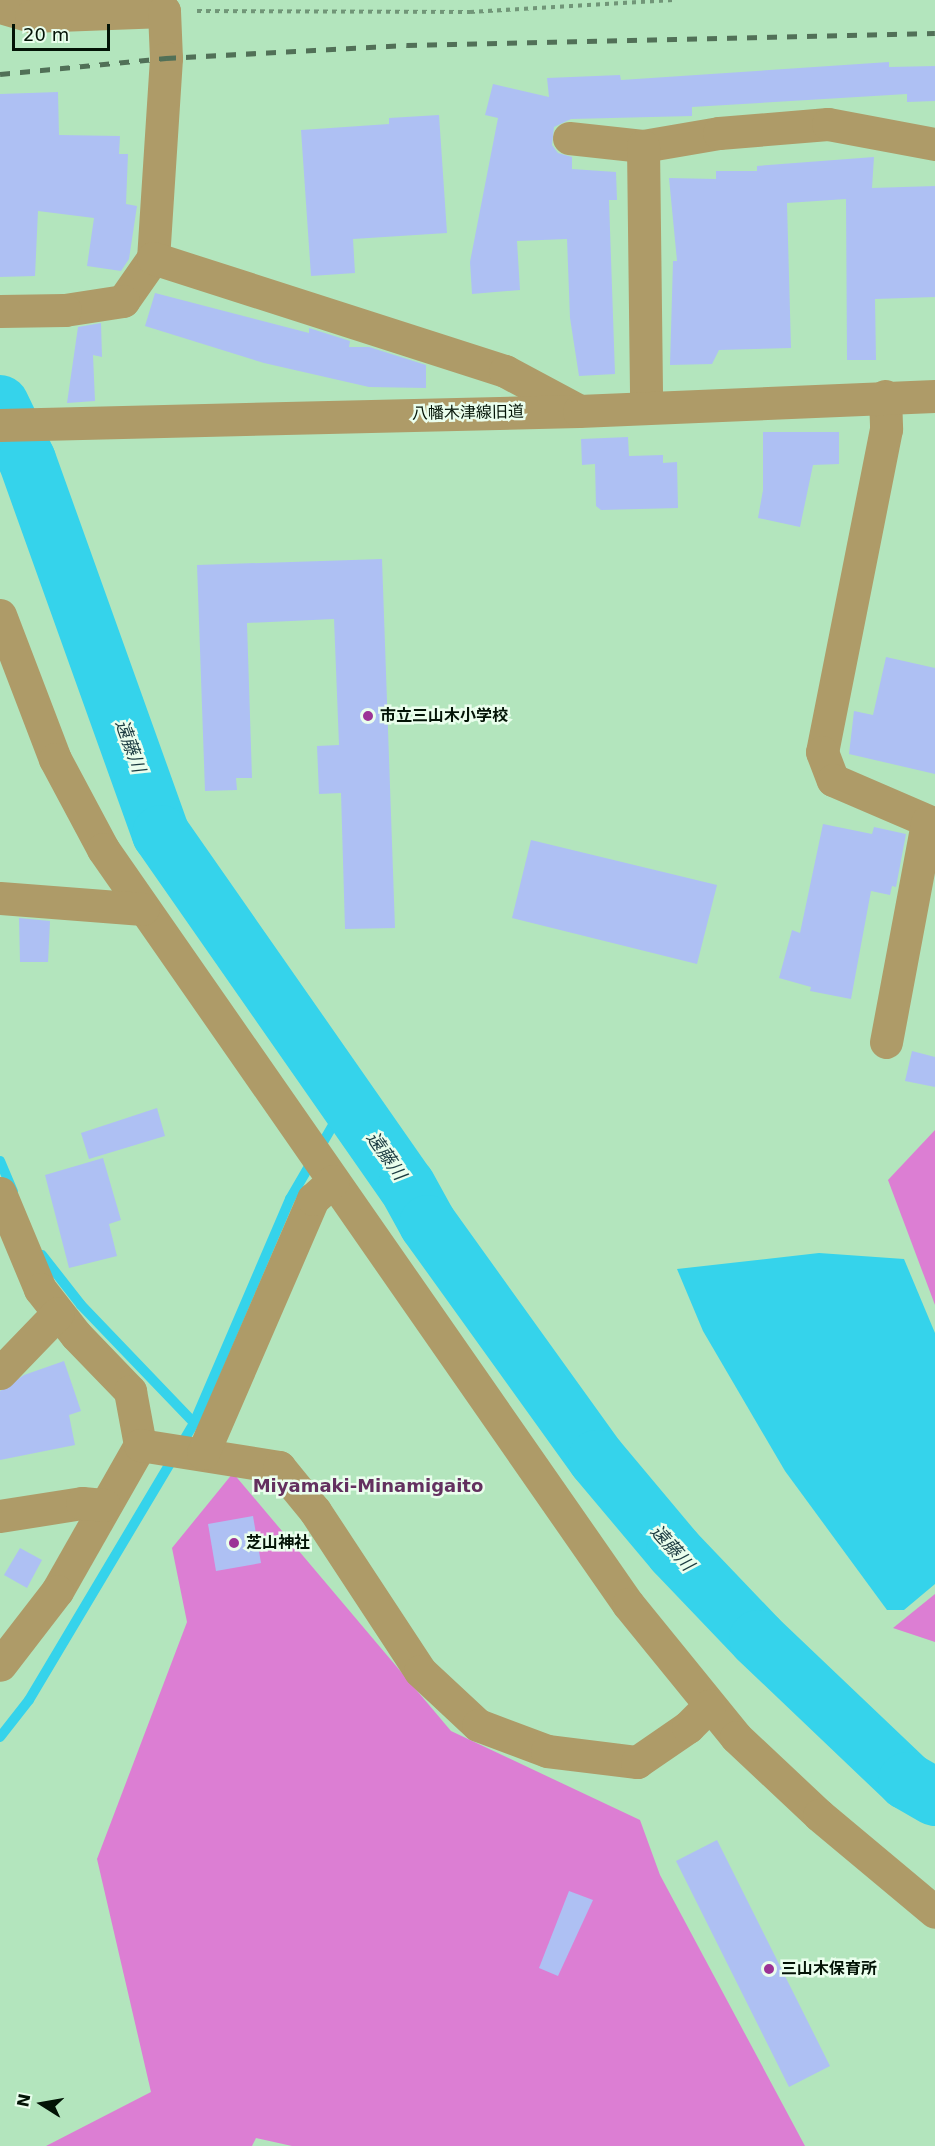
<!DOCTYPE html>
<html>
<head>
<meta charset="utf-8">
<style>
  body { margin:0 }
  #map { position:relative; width:935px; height:2146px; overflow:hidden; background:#b3e5bd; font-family:"DejaVu Sans","Noto Sans JP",sans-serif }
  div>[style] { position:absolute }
  .green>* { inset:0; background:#dc7ed3 }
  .water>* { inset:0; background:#35d3eb }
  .stream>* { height:10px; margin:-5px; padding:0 5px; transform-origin:5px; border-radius:5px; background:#35d3eb }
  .river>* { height:58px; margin:-29px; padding:0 29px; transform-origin:29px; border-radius:29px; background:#35d3eb }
  .building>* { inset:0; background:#aec0f3 }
  .path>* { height:4px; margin-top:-2px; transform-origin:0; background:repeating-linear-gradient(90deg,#719678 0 4.5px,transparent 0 9px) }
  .minor>* { height:33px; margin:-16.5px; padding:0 16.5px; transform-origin:16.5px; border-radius:16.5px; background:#ae9b68 }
  .rail>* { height:4.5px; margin-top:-2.25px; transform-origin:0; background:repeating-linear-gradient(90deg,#517057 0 10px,transparent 0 20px) }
  .dots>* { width:16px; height:16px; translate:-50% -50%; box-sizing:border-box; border:3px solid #eafeed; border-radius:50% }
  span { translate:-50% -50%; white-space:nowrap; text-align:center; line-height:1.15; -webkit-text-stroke:5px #eafeed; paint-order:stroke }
  .street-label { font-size:16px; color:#031306 }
  .poi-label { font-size:16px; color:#031306; font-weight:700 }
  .left { translate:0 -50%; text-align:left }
  .water-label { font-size:18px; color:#1c3b41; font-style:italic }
  .neighbourhood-label { font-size:18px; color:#63305f; font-weight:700 }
  .north { position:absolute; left:12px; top:2074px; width:60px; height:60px; -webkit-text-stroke:4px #eafeed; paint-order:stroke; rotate:281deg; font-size:16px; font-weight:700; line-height:24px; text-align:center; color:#031306 }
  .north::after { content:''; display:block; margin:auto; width:21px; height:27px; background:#031306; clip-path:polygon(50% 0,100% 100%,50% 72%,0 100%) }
  .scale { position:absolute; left:12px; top:24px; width:98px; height:27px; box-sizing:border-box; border:3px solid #031306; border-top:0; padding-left:8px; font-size:18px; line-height:21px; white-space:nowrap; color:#031306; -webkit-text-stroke:4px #eafeed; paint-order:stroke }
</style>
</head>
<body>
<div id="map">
  <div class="green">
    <i style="clip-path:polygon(935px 1130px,935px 1305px,888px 1180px)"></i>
    <i style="clip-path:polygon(233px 1473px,451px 1731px,640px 1820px,660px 1875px,805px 2146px,292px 2146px,256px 2138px,252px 2146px,46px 2146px,151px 2092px,97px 1859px,187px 1622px,172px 1548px)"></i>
    <i style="clip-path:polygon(935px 1594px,935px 1642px,893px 1628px)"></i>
  </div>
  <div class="water">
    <i style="clip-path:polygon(819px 1253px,904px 1259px,935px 1333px,935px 1584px,904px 1610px,887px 1610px,785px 1471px,703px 1331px,677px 1269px)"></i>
  </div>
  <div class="stream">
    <i style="left:0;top:1161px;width:33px;rotate:67deg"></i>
    <i style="left:42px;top:1255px;width:63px;rotate:52deg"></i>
    <i style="left:81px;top:1305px;width:163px;rotate:46.2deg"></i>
    <i style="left:0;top:1737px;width:47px;rotate:-51.9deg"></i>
    <i style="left:29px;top:1700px;width:322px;rotate:-59.2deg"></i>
    <i style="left:194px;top:1423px;width:244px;rotate:-66.8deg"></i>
    <i style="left:290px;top:1199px;width:113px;rotate:-59.8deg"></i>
  </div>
  <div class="river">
    <i style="left:0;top:404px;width:62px;rotate:64.3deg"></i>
    <i style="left:27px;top:460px;width:397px;rotate:70.3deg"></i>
    <i style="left:161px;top:834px;width:429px;rotate:55.1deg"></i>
    <i style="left:407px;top:1186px;width:43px;rotate:61.1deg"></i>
    <i style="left:428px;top:1224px;width:289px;rotate:54.3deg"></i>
    <i style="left:597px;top:1459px;width:121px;rotate:50deg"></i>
    <i style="left:675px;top:1552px;width:120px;rotate:46.3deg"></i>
    <i style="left:758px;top:1639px;width:206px;rotate:43.6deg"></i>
    <i style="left:907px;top:1781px;width:32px;rotate:30deg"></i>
  </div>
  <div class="building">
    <i style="clip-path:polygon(889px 62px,889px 67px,935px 66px,935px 101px,907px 102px,907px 94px,692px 107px,692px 116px,571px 119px,554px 127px,552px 145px,558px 153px,572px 157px,572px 169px,616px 172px,617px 200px,609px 200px,615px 374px,579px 376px,570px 318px,567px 239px,517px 241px,520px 290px,472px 294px,470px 262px,498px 118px,485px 115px,493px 84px,549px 97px,547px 78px,620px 75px,621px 80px)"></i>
    <i style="clip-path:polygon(58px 92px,59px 135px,120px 136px,119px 154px,128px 154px,126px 204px,137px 206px,129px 259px,121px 271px,87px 266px,94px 218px,38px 211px,35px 276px,0 277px,0 94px)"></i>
    <i style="clip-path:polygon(439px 115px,447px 233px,353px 239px,355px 273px,311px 276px,301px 130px,389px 124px,389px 118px)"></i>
    <i style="clip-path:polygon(874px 157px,872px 188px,935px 186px,935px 297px,875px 299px,876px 360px,847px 360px,846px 199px,787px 203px,791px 348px,719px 350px,712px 364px,670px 365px,673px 261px,677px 261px,669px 178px,716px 179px,716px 171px,757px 171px,757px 166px)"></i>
    <i style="clip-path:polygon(155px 293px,309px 333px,309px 328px,350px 341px,349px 347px,369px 347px,426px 365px,426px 388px,369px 387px,264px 363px,145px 326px)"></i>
    <i style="clip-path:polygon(101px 323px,102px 357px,93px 355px,95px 401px,67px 403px,78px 327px)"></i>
    <i style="clip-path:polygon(763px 432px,839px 432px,839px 464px,813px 465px,800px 527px,758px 518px,763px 490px)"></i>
    <i style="clip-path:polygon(628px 437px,629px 456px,663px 455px,663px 463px,677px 462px,678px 508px,601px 510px,596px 506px,595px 464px,582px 465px,581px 439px)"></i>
    <i style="clip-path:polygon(382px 559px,395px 928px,345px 929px,341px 793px,319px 794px,317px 746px,339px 745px,334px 619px,247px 623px,252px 778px,236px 778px,237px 790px,205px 791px,197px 565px)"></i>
    <i style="clip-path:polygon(886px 657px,935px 668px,935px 774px,849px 754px,854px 711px,873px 715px)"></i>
    <i style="clip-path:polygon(823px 824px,872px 834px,874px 827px,906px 834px,896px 887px,892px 886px,890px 895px,871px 891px,851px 999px,810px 991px,811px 987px,779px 978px,792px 930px,800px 933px)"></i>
    <i style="clip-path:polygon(531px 840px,717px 885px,697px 964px,512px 918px)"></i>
    <i style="clip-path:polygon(19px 918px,50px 921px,48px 962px,20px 962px)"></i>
    <i style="clip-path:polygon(912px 1051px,935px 1057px,935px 1087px,905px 1081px)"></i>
    <i style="clip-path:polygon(157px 1108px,165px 1136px,89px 1159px,81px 1133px)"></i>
    <i style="clip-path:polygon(103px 1158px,121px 1220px,109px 1224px,117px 1256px,69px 1268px,45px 1175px)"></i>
    <i style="clip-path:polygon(64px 1361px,81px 1411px,69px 1415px,75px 1445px,0 1460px,0 1391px,24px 1375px)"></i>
    <i style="clip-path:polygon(253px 1516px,261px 1563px,216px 1571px,208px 1524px)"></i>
    <i style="clip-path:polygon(20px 1548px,42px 1560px,27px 1588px,4px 1575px)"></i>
    <i style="clip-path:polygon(717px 1840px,830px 2066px,789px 2087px,676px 1861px)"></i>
    <i style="clip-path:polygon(569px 1891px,593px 1900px,558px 1976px,539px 1968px)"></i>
  </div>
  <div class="path">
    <i style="left:197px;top:11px;width:273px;rotate:0.2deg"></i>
    <i style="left:470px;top:12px;width:204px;rotate:-3.4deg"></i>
  </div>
  <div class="minor">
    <i style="left:0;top:7px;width:32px;rotate:16deg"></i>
    <i style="left:31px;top:16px;width:133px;rotate:-2.2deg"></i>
    <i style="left:164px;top:11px;width:47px;rotate:87.6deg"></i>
    <i style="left:166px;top:58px;width:200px;rotate:93.7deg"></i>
    <i style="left:153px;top:258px;width:52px;rotate:124.9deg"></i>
    <i style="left:123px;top:301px;width:59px;rotate:171.2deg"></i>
    <i style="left:65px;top:310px;width:65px;rotate:179.1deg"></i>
    <i style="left:569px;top:138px;width:74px;rotate:6.2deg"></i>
    <i style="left:643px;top:146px;width:77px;rotate:-9.7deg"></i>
    <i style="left:719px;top:133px;width:109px;rotate:-4.7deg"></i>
    <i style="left:828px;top:124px;width:109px;rotate:10.6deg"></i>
    <i style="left:643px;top:146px;width:260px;rotate:89.3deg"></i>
    <i style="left:153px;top:258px;width:370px;rotate:17.8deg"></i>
    <i style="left:505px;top:371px;width:81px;rotate:28.2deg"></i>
    <i style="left:885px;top:396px;width:33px;rotate:88deg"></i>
    <i style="left:886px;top:429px;width:329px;rotate:101.2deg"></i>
    <i style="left:822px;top:752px;width:30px;rotate:69deg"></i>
    <i style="left:833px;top:780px;width:111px;rotate:23.3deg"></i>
    <i style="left:0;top:425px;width:579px;rotate:-1.39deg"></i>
    <i style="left:579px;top:411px;width:356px;rotate:-2.4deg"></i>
    <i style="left:0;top:615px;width:154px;rotate:69.1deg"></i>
    <i style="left:55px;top:759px;width:102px;rotate:61.9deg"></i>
    <i style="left:103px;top:849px;width:920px;rotate:55.19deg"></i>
    <i style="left:628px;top:1604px;width:171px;rotate:50.9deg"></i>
    <i style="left:736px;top:1737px;width:114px;rotate:43.2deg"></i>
    <i style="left:819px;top:1815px;width:151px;rotate:39.9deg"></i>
    <i style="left:0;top:898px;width:143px;rotate:4.4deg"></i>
    <i style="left:886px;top:1042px;width:224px;rotate:-79.4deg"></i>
    <i style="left:0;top:1193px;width:104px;rotate:67.4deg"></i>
    <i style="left:40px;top:1289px;width:58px;rotate:52deg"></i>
    <i style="left:76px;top:1335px;width:78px;rotate:46deg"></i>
    <i style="left:130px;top:1391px;width:55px;rotate:79.5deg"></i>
    <i style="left:140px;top:1445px;width:168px;rotate:119.6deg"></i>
    <i style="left:57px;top:1591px;width:93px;rotate:127.6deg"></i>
    <i style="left:0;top:1373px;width:83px;rotate:-46deg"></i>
    <i style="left:140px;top:1445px;width:141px;rotate:9deg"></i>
    <i style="left:279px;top:1467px;width:57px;rotate:50.7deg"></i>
    <i style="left:315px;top:1511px;width:191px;rotate:56.7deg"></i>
    <i style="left:420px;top:1671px;width:79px;rotate:43deg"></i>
    <i style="left:478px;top:1725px;width:74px;rotate:20.6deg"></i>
    <i style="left:547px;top:1751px;width:91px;rotate:7deg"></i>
    <i style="left:637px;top:1762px;width:62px;rotate:-34.5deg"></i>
    <i style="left:688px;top:1727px;width:30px;rotate:-45deg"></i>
    <i style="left:203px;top:1453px;width:277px;rotate:-66.6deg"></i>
    <i style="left:313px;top:1199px;width:27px;rotate:-42deg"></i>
    <i style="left:0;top:1516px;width:83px;rotate:-9deg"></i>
    <i style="left:82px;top:1503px;width:22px;rotate:5deg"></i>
  </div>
  <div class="rail">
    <i style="left:0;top:74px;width:167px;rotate:-5.5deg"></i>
    <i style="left:166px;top:58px;width:241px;rotate:-3.1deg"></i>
    <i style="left:407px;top:45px;width:528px;rotate:-1.3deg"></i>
  </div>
  <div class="dots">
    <i style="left:368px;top:716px;background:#9c3396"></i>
    <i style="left:234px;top:1543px;background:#9c3396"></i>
    <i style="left:769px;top:1969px;background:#9c3396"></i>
  </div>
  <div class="street-label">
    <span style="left:468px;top:413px;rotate:-1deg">八幡木津線旧道</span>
  </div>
  <div class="poi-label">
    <span class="left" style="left:380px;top:716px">市立三山木小学校</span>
    <span class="left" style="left:246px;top:1543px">芝山神社</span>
    <span class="left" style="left:781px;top:1969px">三山木保育所</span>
  </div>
  <div class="water-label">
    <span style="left:130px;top:746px;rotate:70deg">遠藤川</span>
    <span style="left:386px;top:1156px;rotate:55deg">遠藤川</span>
    <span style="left:672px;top:1548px;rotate:48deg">遠藤川</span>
  </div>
  <div class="neighbourhood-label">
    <span style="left:368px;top:1486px">Miyamaki-Minamigaito</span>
  </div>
  <div class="north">N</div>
  <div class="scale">20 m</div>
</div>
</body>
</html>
